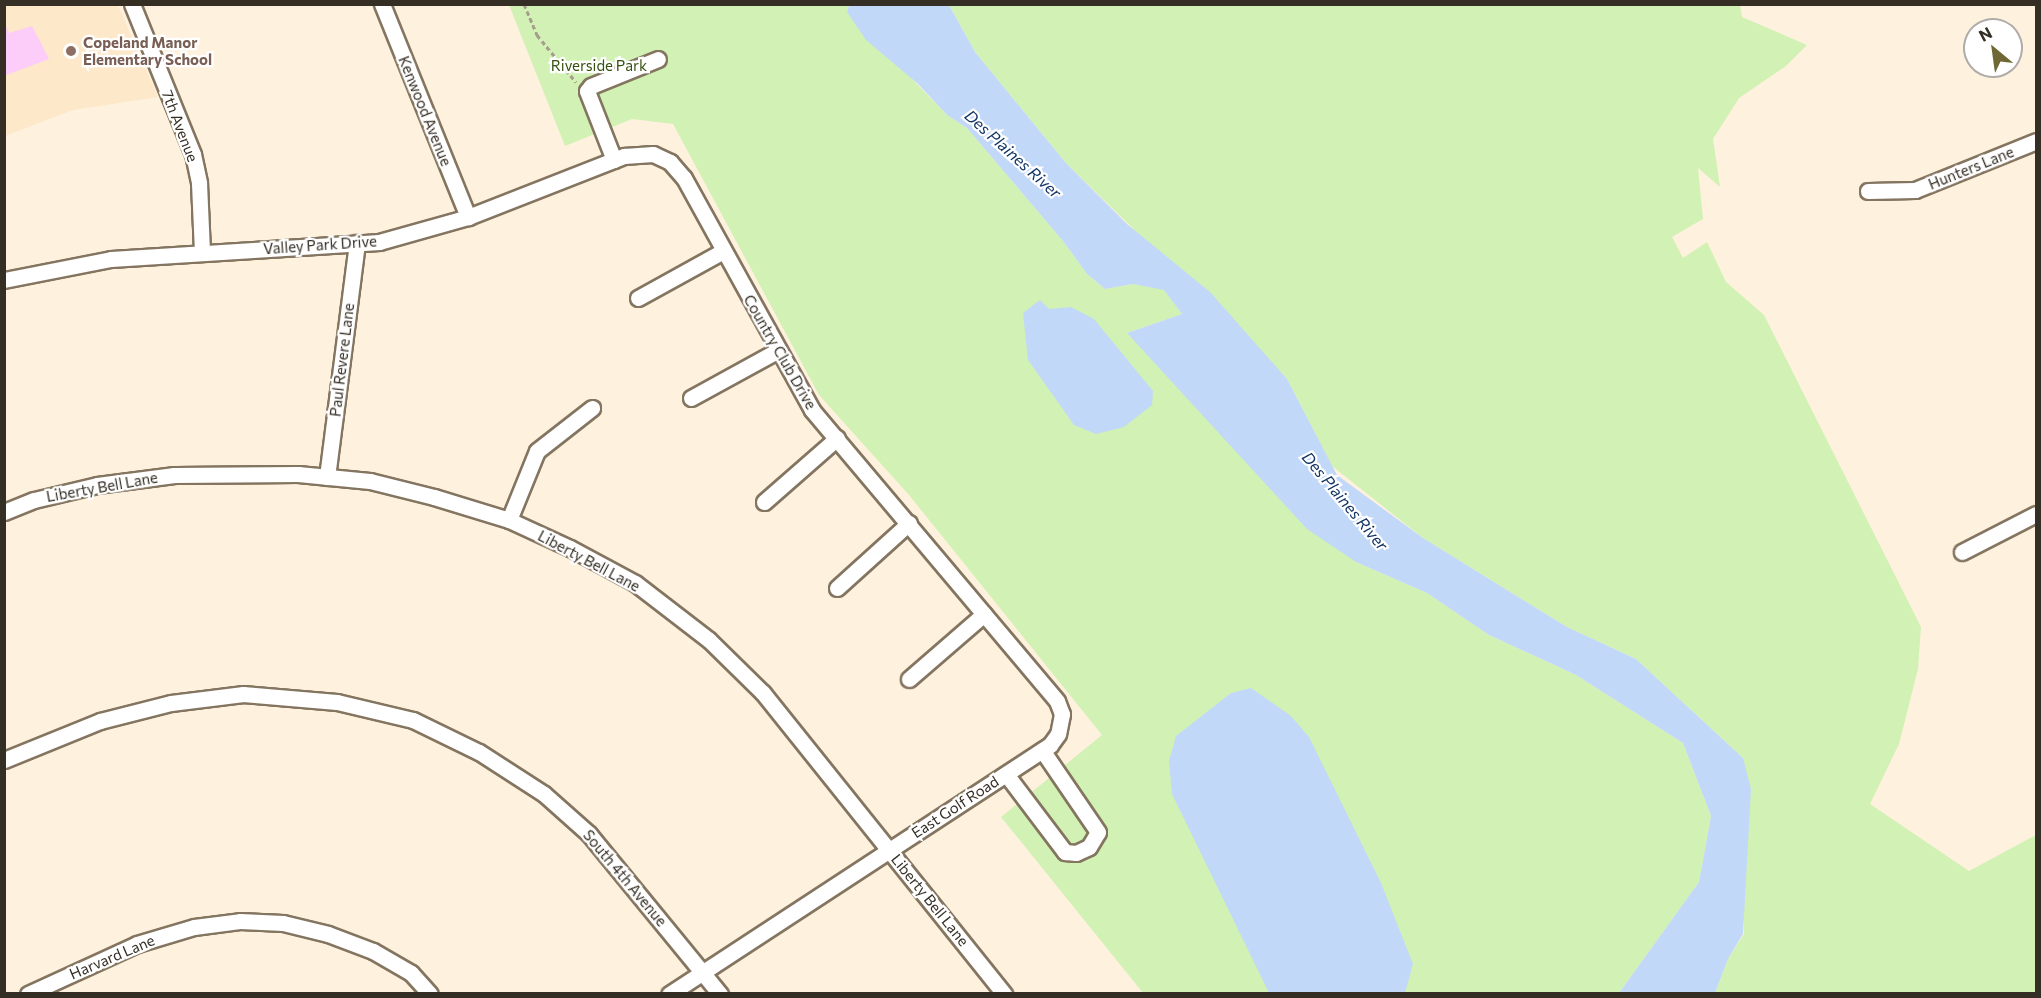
<!DOCTYPE html>
<html>
<head>
<meta charset="utf-8">
<style>
  body { margin:0 }
  #map { position:relative; width:2041px; height:998px; overflow:hidden; background:#fef1de; font-family:Commissioner,sans-serif }
  div>[style] { position:absolute }
  .built>* { inset:0; background:#fde8c9 }
  .green>* { inset:0; background:#d2f1b4 }
  .water>* { inset:0; background:#c2d8f8 }
  .building>* { inset:0; background:#fbcdf8 }
  .path>* { height:3px; margin-top:-1.5px; transform-origin:0; background:repeating-linear-gradient(90deg,#a79d8e 0 4.5px,transparent 0 7.5px) }
  .roads { filter:drop-shadow(2px 0 #847560) drop-shadow(-2px 0 #847560) drop-shadow(0 2px #847560) drop-shadow(0 -2px #847560) }
  .minor>* { height:15px; margin:-7.5px; padding:0 7.5px; transform-origin:7.5px; border-radius:7.5px; background:#fff }
  .dots>* { width:16px; height:16px; translate:-50% -50%; box-sizing:border-box; border:3px solid #fff; border-radius:50% }
  span { translate:-50% -50%; white-space:nowrap; text-align:center; line-height:1.15; -webkit-text-stroke:4.5px #fff; paint-order:stroke }
  .education-label { font-size:15px; color:#785e54; font-weight:700 }
  .left { translate:0 -50%; text-align:left }
  .park-label { font-size:15px; color:#375113 }
  .street-label { font-size:15px; color:#342e25 }
  .water-label { font-size:16px; color:#123565; font-style:italic }
  .frame { position:absolute; inset:0; border:6px solid #342e25; pointer-events:none }
  .north { position:absolute; left:1963px; top:18px; width:60px; height:60px; box-sizing:border-box; background:#fff; border:2px solid #aeaba8; border-radius:50%; rotate:331deg; font-size:16px; font-weight:700; line-height:24px; text-align:center; color:#342e25 }
  .north::after { content:''; display:block; margin:auto; width:21px; height:27px; background:#6f6734; clip-path:polygon(50% 0,100% 100%,50% 72%,0 100%) }
</style>
</head>
<body>
<div id="map">
  <div class="built">
    <i style="clip-path:polygon(5px 5px,118px 5px,158px 97px,73px 110px,5px 136px)"></i>
  </div>
  <div class="green">
    <i style="clip-path:polygon(1740px 4px,1742px 17px,1807px 45px,1786px 66px,1739px 98px,1713px 139px,1720px 187px,1698px 168px,1703px 219px,1672px 237px,1683px 258px,1707px 242px,1726px 282px,1764px 315px,1921px 627px,1918px 669px,1899px 744px,1870px 804px,1969px 871px,2036px 835px,2036px 993px,1715px 993px,1728px 959px,1744px 934px,1743px 758px,1636px 659px,1567px 627px,1423px 538px,1332px 466px,1287px 379px,1065px 162px,975px 52px,949px 5px)"></i>
    <i style="clip-path:polygon(509px 5px,849px 5px,847px 12px,947px 115px,967px 128px,1063px 241px,1087px 274px,1105px 289px,1133px 284px,1164px 289px,1182px 314px,1127px 333px,1356px 562px,1427px 593px,1489px 635px,1576px 675px,1683px 743px,1711px 816px,1699px 882px,1619px 993px,1143px 993px,1001px 817px,1102px 735px,909px 495px,819px 395px,673px 124px,632px 119px,565px 146px)"></i>
  </div>
  <div class="water">
    <i style="clip-path:polygon(849px 5px,949px 5px,975px 52px,1065px 162px,1127px 224px,1210px 292px,1287px 379px,1337px 475px,1423px 538px,1567px 627px,1636px 659px,1743px 758px,1751px 789px,1743px 934px,1728px 959px,1715px 993px,1619px 993px,1699px 882px,1711px 816px,1683px 743px,1576px 675px,1489px 635px,1427px 593px,1356px 562px,1307px 529px,1127px 333px,1182px 314px,1164px 290px,1133px 284px,1105px 289px,1087px 274px,1063px 241px,967px 128px,947px 115px,918px 84px,866px 40px,847px 12px)"></i>
    <i style="clip-path:polygon(1040px 300px,1049px 309px,1071px 307px,1094px 319px,1153px 391px,1152px 405px,1124px 427px,1096px 434px,1074px 425px,1028px 360px,1023px 313px)"></i>
    <i style="clip-path:polygon(1251px 688px,1291px 716px,1309px 737px,1381px 883px,1413px 964px,1405px 993px,1269px 993px,1172px 794px,1169px 761px,1176px 736px,1231px 693px)"></i>
  </div>
  <div class="building">
    <i style="clip-path:polygon(4px 21px,9px 33px,32px 26px,49px 59px,4px 76px)"></i>
  </div>
  <div class="path">
    <i style="left:524px;top:4px;width:34px;rotate:67deg"></i>
    <i style="left:537px;top:35px;width:61px;rotate:50.3deg"></i>
  </div>
  <div class="roads">
    <div class="minor">
      <i style="left:132px;top:4px;width:162px;rotate:67.9deg"></i>
      <i style="left:193px;top:154px;width:30px;rotate:78deg"></i>
      <i style="left:199px;top:183px;width:70px;rotate:87.5deg"></i>
      <i style="left:382px;top:4px;width:230px;rotate:68deg"></i>
      <i style="left:614px;top:160px;width:74px;rotate:-111.4deg"></i>
      <i style="left:587px;top:91px;width:6px;rotate:-51deg"></i>
      <i style="left:591px;top:86px;width:72px;rotate:-21.9deg"></i>
      <i style="left:1868px;top:191px;width:47px;rotate:-1.2deg"></i>
      <i style="left:1915px;top:190px;width:131px;rotate:-22deg"></i>
      <i style="left:4px;top:280px;width:109px;rotate:-11.1deg"></i>
      <i style="left:111px;top:259px;width:269px;rotate:-3.6deg"></i>
      <i style="left:379px;top:242px;width:92px;rotate:-15.7deg"></i>
      <i style="left:468px;top:217px;width:168px;rotate:-21.4deg"></i>
      <i style="left:624px;top:156px;width:29px;rotate:-4deg"></i>
      <i style="left:653px;top:154px;width:19px;rotate:25deg"></i>
      <i style="left:670px;top:162px;width:21px;rotate:49deg"></i>
      <i style="left:684px;top:178px;width:265px;rotate:61.1deg"></i>
      <i style="left:812px;top:410px;width:380px;rotate:49.9deg"></i>
      <i style="left:1057px;top:701px;width:14px;rotate:69deg"></i>
      <i style="left:1062px;top:714px;width:20px;rotate:101deg"></i>
      <i style="left:1058px;top:734px;width:14px;rotate:126deg"></i>
      <i style="left:1050px;top:745px;width:455px;rotate:146.8deg"></i>
      <i style="left:638px;top:298px;width:97px;rotate:-28.9deg"></i>
      <i style="left:691px;top:398px;width:98px;rotate:-28.7deg"></i>
      <i style="left:327px;top:477px;width:236px;rotate:-82.7deg"></i>
      <i style="left:764px;top:502px;width:97px;rotate:-41.2deg"></i>
      <i style="left:4px;top:512px;width:32px;rotate:-22deg"></i>
      <i style="left:34px;top:500px;width:65px;rotate:-13.4deg"></i>
      <i style="left:97px;top:485px;width:78px;rotate:-7.4deg"></i>
      <i style="left:174px;top:475px;width:124px;rotate:-0.5deg"></i>
      <i style="left:298px;top:474px;width:72px;rotate:5.6deg"></i>
      <i style="left:370px;top:481px;width:66px;rotate:14deg"></i>
      <i style="left:434px;top:497px;width:78px;rotate:17deg"></i>
      <i style="left:509px;top:520px;width:67px;rotate:24.7deg"></i>
      <i style="left:570px;top:548px;width:74px;rotate:28.3deg"></i>
      <i style="left:635px;top:583px;width:93px;rotate:37.6deg"></i>
      <i style="left:709px;top:640px;width:76px;rotate:44.5deg"></i>
      <i style="left:763px;top:693px;width:386px;rotate:51.3deg"></i>
      <i style="left:509px;top:520px;width:74px;rotate:-67.9deg"></i>
      <i style="left:537px;top:451px;width:70px;rotate:-38deg"></i>
      <i style="left:1962px;top:552px;width:83px;rotate:-27.2deg"></i>
      <i style="left:837px;top:588px;width:97px;rotate:-42.1deg"></i>
      <i style="left:909px;top:679px;width:99px;rotate:-40.9deg"></i>
      <i style="left:4px;top:760px;width:104px;rotate:-22.1deg"></i>
      <i style="left:100px;top:721px;width:73px;rotate:-14.2deg"></i>
      <i style="left:171px;top:703px;width:73px;rotate:-7.1deg"></i>
      <i style="left:243px;top:694px;width:94px;rotate:4.9deg"></i>
      <i style="left:337px;top:702px;width:78px;rotate:13.3deg"></i>
      <i style="left:413px;top:720px;width:73px;rotate:25.9deg"></i>
      <i style="left:479px;top:752px;width:77px;rotate:32.9deg"></i>
      <i style="left:544px;top:794px;width:60px;rotate:41.6deg"></i>
      <i style="left:589px;top:834px;width:207px;rotate:50.7deg"></i>
      <i style="left:1006px;top:774px;width:98px;rotate:52.9deg"></i>
      <i style="left:1065px;top:852px;width:11px;rotate:5deg"></i>
      <i style="left:1076px;top:853px;width:14px;rotate:-25deg"></i>
      <i style="left:1089px;top:847px;width:17px;rotate:-59deg"></i>
      <i style="left:1098px;top:832px;width:99px;rotate:-124.3deg"></i>
      <i style="left:28px;top:994px;width:120px;rotate:-24.6deg"></i>
      <i style="left:137px;top:944px;width:59px;rotate:-16.6deg"></i>
      <i style="left:194px;top:927px;width:46px;rotate:-7.4deg"></i>
      <i style="left:240px;top:921px;width:43px;rotate:2.7deg"></i>
      <i style="left:283px;top:923px;width:46px;rotate:13.7deg"></i>
      <i style="left:328px;top:934px;width:48px;rotate:20.7deg"></i>
      <i style="left:373px;top:951px;width:44px;rotate:30.1deg"></i>
      <i style="left:411px;top:973px;width:28px;rotate:48deg"></i>
    </div>
  </div>
  <div class="dots">
    <i style="left:71px;top:51px;background:#8d6e63"></i>
  </div>
  <div class="education-label">
    <span class="left" style="left:83px;top:51px">Copeland Manor<br>Elementary School</span>
  </div>
  <div class="park-label">
    <span style="left:599px;top:66px">Riverside Park</span>
  </div>
  <div class="street-label">
    <span style="left:425px;top:111px;rotate:68deg">Kenwood Avenue</span>
    <span style="left:180px;top:126px;rotate:69deg">7th Avenue</span>
    <span style="left:1971px;top:168px;rotate:-22deg">Hunters Lane</span>
    <span style="left:320px;top:245px;rotate:-4deg">Valley Park Drive</span>
    <span style="left:780px;top:352px;rotate:60deg">Country Club Drive</span>
    <span style="left:342px;top:360px;rotate:-83deg">Paul Revere Lane</span>
    <span style="left:102px;top:487px;rotate:-10deg">Liberty Bell Lane</span>
    <span style="left:589px;top:561px;rotate:28deg">Liberty Bell Lane</span>
    <span style="left:955px;top:807px;rotate:-33deg">East Golf Road</span>
    <span style="left:625px;top:878px;rotate:50deg">South 4th Avenue</span>
    <span style="left:930px;top:900px;rotate:51deg">Liberty Bell Lane</span>
    <span style="left:112px;top:957px;rotate:-23deg">Harvard Lane</span>
  </div>
  <div class="water-label">
    <span style="left:1013px;top:154px;rotate:42deg">Des Plaines River</span>
    <span style="left:1345px;top:501px;rotate:50deg">Des Plaines River</span>
  </div>
  <div class="frame"></div>
  <div class="north">N</div>
</div>
</body>
</html>
